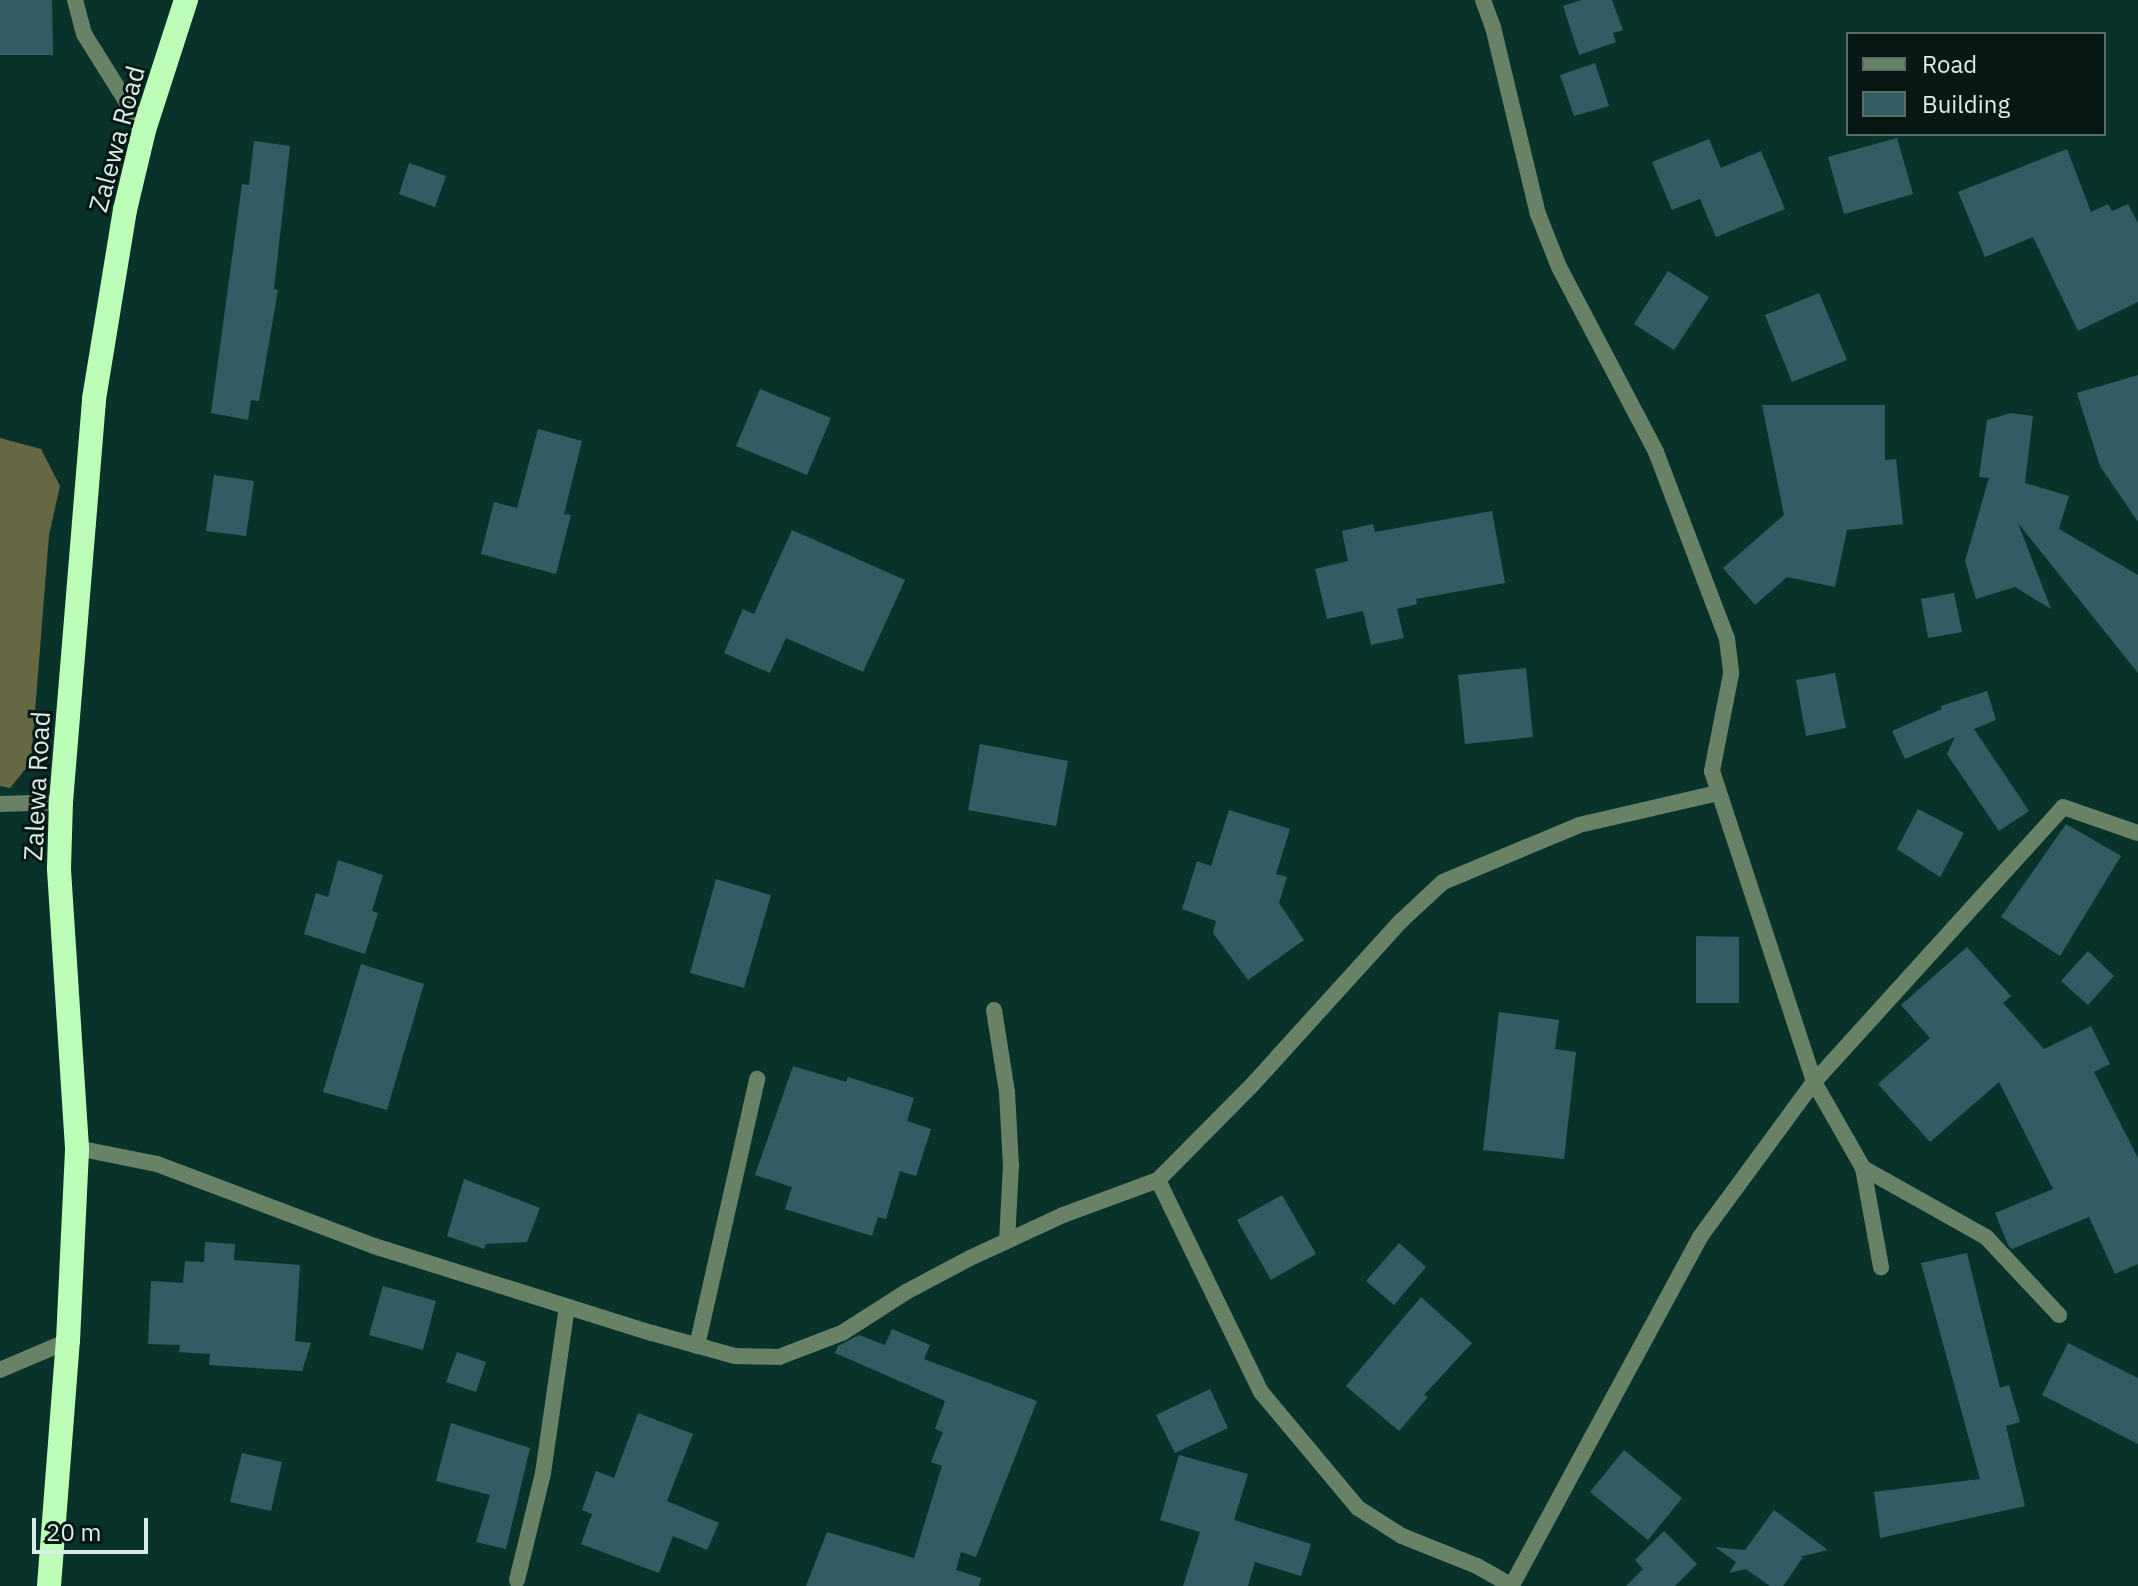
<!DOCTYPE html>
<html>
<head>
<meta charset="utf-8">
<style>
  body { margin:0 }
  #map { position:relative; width:2138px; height:1586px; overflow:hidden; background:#09332a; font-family:"IBM Plex Sans",sans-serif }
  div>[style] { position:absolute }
  .forest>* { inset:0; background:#666743 }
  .building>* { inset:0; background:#325c63 }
  .street>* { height:16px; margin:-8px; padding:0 8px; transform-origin:8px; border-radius:8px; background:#698266 }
  .highway>* { height:24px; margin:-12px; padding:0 12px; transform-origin:12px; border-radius:12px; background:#bcfdb7 }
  span { translate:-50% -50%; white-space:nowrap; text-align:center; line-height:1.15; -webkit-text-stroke:6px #071713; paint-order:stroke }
  .street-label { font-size:26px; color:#d8ede6 }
  .legend { position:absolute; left:1846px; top:32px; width:260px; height:104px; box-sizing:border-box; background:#071713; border:2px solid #5b6d67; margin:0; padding:10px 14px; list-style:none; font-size:24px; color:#d8ede6 }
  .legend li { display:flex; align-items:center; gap:16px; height:40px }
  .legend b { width:40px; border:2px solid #5b6d67 }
  .scale { position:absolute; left:32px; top:1518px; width:116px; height:36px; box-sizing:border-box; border:4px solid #d8ede6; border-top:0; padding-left:10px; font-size:24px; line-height:28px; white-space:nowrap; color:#d8ede6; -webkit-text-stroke:6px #071713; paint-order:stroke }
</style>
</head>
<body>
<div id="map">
  <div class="forest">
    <i style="clip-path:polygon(0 438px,41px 449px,60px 486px,49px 535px,31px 762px,10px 788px,0 786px)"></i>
  </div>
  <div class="building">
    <i style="clip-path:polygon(0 0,52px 0,53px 55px,0 55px)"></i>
    <i style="clip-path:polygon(1582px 0,1612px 0,1623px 30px,1613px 33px,1616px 42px,1579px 55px,1563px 6px)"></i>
    <i style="clip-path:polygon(1595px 63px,1609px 106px,1574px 116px,1560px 75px)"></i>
    <i style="clip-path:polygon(1897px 138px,1913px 194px,1844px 214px,1828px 157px)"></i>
    <i style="clip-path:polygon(1709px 139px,1721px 168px,1761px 151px,1785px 209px,1716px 237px,1700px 199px,1672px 210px,1652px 162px)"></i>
    <i style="clip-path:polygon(254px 141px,290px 146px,274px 289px,278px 290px,259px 401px,251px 400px,248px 420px,211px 413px,242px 184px,249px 185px)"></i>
    <i style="clip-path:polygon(2067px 149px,2091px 212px,2108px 204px,2112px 211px,2128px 204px,2138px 223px,2138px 302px,2078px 331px,2033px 237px,1985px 257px,1958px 192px)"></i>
    <i style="clip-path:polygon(409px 163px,446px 176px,435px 207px,399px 194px)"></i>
    <i style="clip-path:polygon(1668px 271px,1709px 297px,1674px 350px,1634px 324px)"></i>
    <i style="clip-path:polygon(1819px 293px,1847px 360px,1792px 382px,1765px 315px)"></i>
    <i style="clip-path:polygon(2138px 375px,2138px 522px,2100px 466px,2077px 393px)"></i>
    <i style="clip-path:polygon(760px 389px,831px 418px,807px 475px,736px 446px)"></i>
    <i style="clip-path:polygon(1762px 405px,1885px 405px,1885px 460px,1896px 459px,1903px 524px,1847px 530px,1835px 587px,1787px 577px,1755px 605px,1723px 568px,1784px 515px)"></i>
    <i style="clip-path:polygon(2011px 413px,2033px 416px,2025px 483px,2069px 496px,2059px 529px,2138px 575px,2138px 673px,2018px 523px,2051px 609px,2015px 587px,1976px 599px,1965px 561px,1989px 478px,1979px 477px,1987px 420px)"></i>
    <i style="clip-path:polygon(538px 429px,582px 441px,564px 514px,571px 515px,556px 574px,481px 554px,494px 502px,517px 508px)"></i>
    <i style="clip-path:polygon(214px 475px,254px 481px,246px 536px,206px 531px)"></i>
    <i style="clip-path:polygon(1492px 511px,1505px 583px,1416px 599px,1417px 604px,1397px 609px,1404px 638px,1371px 645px,1363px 611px,1327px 619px,1315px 569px,1348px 561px,1342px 531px,1373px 524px,1375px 532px)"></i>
    <i style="clip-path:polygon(792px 530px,905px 580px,863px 672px,786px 638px,770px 673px,724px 653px,743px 609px,754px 614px)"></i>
    <i style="clip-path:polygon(1954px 593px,1962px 632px,1928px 638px,1921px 599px)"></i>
    <i style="clip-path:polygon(1526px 668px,1533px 737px,1465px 744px,1458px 675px)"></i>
    <i style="clip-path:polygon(1835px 673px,1846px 728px,1806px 736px,1796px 680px)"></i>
    <i style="clip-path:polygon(1987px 691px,1996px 720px,1974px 729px,2029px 811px,1999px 831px,1947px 754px,1955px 737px,1905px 759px,1892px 731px,1942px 709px,1941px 706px)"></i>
    <i style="clip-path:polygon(980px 744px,1068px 761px,1056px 826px,968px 810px)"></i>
    <i style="clip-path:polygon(1918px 809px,1964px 833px,1940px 877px,1897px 849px)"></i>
    <i style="clip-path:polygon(1229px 810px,1290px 829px,1276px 874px,1287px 877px,1279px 903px,1304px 940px,1248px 980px,1213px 933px,1216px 921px,1182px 909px,1197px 861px,1211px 866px)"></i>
    <i style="clip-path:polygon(2066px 824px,2121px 856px,2060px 956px,2001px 917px)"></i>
    <i style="clip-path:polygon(338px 860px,383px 875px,372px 911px,378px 913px,365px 954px,304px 934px,316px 893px,328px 897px)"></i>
    <i style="clip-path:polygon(716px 879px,771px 895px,744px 988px,690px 973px)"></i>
    <i style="clip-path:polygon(1696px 936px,1739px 937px,1739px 1003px,1696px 1003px)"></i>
    <i style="clip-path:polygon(1967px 947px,2011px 996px,2003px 1003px,2044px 1049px,2091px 1026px,2110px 1064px,2094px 1072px,2138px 1158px,2138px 1264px,2115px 1274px,2089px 1217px,2012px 1249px,2008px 1245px,1995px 1213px,2053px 1189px,1999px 1082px,1930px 1142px,1878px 1084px,1930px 1038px,1901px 1005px)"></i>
    <i style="clip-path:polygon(2088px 951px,2114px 976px,2088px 1005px,2061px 981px)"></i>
    <i style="clip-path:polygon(361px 964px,424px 984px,387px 1110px,323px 1092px)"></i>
    <i style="clip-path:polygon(1499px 1012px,1559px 1020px,1555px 1049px,1576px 1052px,1564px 1159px,1483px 1150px)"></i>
    <i style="clip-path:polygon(793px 1066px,846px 1082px,848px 1077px,914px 1098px,907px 1121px,931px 1129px,916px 1176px,900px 1171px,886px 1219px,878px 1217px,872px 1236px,785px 1209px,792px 1187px,755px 1175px)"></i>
    <i style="clip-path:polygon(464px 1179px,540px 1208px,527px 1242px,486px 1244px,484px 1249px,447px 1236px)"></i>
    <i style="clip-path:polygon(1282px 1195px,1316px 1254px,1271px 1280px,1237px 1220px)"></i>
    <i style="clip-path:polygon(205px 1242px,235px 1244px,234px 1260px,300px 1265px,295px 1341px,311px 1343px,302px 1371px,209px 1365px,210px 1354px,179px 1352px,180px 1345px,148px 1344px,151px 1281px,183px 1283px,185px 1261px,204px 1262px)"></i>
    <i style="clip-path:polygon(1399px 1243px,1426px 1267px,1394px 1305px,1366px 1281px)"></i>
    <i style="clip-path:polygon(1967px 1253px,2000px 1388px,2009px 1385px,2020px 1422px,2006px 1426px,2025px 1506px,1880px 1538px,1874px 1492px,1980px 1479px,1921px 1263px)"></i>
    <i style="clip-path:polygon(383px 1286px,436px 1301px,423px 1350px,369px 1335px)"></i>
    <i style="clip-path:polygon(1421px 1297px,1472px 1343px,1424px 1395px,1428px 1397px,1399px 1431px,1346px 1386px)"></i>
    <i style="clip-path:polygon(892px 1329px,930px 1345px,924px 1359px,1037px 1401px,976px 1557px,961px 1552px,956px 1570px,981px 1578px,979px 1586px,806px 1586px,827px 1532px,914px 1558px,942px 1466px,931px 1462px,943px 1432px,935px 1429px,945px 1401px,835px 1353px,838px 1346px,859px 1335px,885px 1345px)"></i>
    <i style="clip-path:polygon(2068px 1343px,2138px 1378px,2138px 1444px,2042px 1395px)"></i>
    <i style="clip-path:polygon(457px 1352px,486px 1362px,476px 1392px,446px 1382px)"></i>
    <i style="clip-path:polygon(1210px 1389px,1228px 1428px,1175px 1453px,1156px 1415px)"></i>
    <i style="clip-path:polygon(638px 1413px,693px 1434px,667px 1501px,719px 1523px,707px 1550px,673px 1536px,659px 1573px,581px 1544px,592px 1514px,582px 1510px,596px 1471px,614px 1478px)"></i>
    <i style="clip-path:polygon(451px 1423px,530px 1448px,506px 1549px,476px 1542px,490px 1495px,436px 1481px)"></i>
    <i style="clip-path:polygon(1624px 1450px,1682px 1498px,1648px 1540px,1590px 1492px)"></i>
    <i style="clip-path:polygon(242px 1453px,282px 1462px,271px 1511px,230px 1502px)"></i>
    <i style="clip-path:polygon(1179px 1455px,1248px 1474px,1234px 1520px,1311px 1544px,1301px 1576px,1255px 1562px,1248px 1586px,1183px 1586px,1200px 1532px,1160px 1520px)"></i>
    <i style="clip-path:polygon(1774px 1510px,1828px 1550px,1799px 1557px,1803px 1557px,1783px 1586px,1770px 1586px,1746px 1569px,1729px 1573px,1736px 1562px,1715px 1547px,1745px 1550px)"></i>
    <i style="clip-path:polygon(1664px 1531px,1697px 1564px,1675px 1586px,1626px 1586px,1643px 1569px,1635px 1560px)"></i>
  </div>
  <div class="street">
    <i style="left:75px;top:0;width:35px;rotate:75deg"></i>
    <i style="left:84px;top:34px;width:113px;rotate:58deg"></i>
    <i style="left:1483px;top:0;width:29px;rotate:70deg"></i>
    <i style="left:1493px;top:27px;width:192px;rotate:76.5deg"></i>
    <i style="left:1538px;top:214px;width:57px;rotate:68.4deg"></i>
    <i style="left:1559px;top:267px;width:209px;rotate:62.3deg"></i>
    <i style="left:1656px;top:452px;width:200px;rotate:69.2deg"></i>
    <i style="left:1727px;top:639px;width:35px;rotate:83deg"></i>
    <i style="left:1731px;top:674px;width:99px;rotate:101.1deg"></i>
    <i style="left:1712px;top:771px;width:327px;rotate:71.8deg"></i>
    <i style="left:1814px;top:1082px;width:99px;rotate:60.3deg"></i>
    <i style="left:1863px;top:1168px;width:141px;rotate:29.3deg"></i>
    <i style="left:1986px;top:1237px;width:107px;rotate:46.9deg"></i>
    <i style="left:0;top:804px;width:61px;rotate:-1.9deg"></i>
    <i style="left:994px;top:1010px;width:83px;rotate:81deg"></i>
    <i style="left:1007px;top:1092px;width:73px;rotate:86.9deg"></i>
    <i style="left:1011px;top:1165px;width:76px;rotate:93deg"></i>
    <i style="left:77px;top:1148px;width:82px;rotate:11.3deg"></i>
    <i style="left:157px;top:1164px;width:232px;rotate:20.7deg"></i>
    <i style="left:374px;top:1246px;width:291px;rotate:17.4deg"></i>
    <i style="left:652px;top:1333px;width:86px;rotate:15.5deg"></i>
    <i style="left:735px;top:1356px;width:44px;rotate:1.3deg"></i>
    <i style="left:779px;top:1357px;width:67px;rotate:-20.9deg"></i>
    <i style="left:842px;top:1333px;width:76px;rotate:-32.6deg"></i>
    <i style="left:906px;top:1292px;width:72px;rotate:-28deg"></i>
    <i style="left:970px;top:1258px;width:102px;rotate:-24.8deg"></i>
    <i style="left:1063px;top:1215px;width:101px;rotate:-20.2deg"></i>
    <i style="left:1158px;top:1180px;width:236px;rotate:64.1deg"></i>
    <i style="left:1261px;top:1392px;width:151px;rotate:50.1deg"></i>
    <i style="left:1358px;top:1508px;width:52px;rotate:32.5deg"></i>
    <i style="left:1402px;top:1536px;width:81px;rotate:21.8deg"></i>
    <i style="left:1477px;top:1566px;width:40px;rotate:29.7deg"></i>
    <i style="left:1863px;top:1168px;width:101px;rotate:79.7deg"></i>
    <i style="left:1158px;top:1180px;width:135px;rotate:-45.3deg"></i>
    <i style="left:1253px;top:1084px;width:220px;rotate:-47.8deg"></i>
    <i style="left:1401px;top:921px;width:57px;rotate:-42.9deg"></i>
    <i style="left:1443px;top:882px;width:147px;rotate:-22.7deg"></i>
    <i style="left:1579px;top:825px;width:143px;rotate:-13deg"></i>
    <i style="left:697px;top:1346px;width:274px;rotate:-77.3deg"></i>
    <i style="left:0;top:1370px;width:74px;rotate:-23.1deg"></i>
    <i style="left:517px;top:1580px;width:110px;rotate:-76.3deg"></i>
    <i style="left:543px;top:1473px;width:168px;rotate:-81.8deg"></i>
    <i style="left:1512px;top:1585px;width:396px;rotate:-61.6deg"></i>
    <i style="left:1700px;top:1237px;width:192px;rotate:-53.7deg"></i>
    <i style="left:1814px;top:1082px;width:371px;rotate:-47.8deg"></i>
    <i style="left:2063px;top:807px;width:79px;rotate:19.1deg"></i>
  </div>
  <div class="highway">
    <i style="left:49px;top:1586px;width:246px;rotate:-85.6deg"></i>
    <i style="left:68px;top:1341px;width:193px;rotate:-87.3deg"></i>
    <i style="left:77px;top:1148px;width:281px;rotate:-93.7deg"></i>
    <i style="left:59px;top:868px;width:66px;rotate:-88.3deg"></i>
    <i style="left:61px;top:802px;width:404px;rotate:-85.3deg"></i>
    <i style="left:94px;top:399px;width:192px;rotate:-80.7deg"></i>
    <i style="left:125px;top:210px;width:82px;rotate:-76.6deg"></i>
    <i style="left:144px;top:130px;width:137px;rotate:-72.1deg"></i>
  </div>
  <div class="street-label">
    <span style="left:117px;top:139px;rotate:-75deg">Zalewa Road</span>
    <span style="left:37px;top:786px;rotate:-87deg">Zalewa Road</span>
  </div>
  <ul class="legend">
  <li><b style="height:10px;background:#698266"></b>Road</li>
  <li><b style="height:22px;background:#325c63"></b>Building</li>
  </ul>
  <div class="scale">20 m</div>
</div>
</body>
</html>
